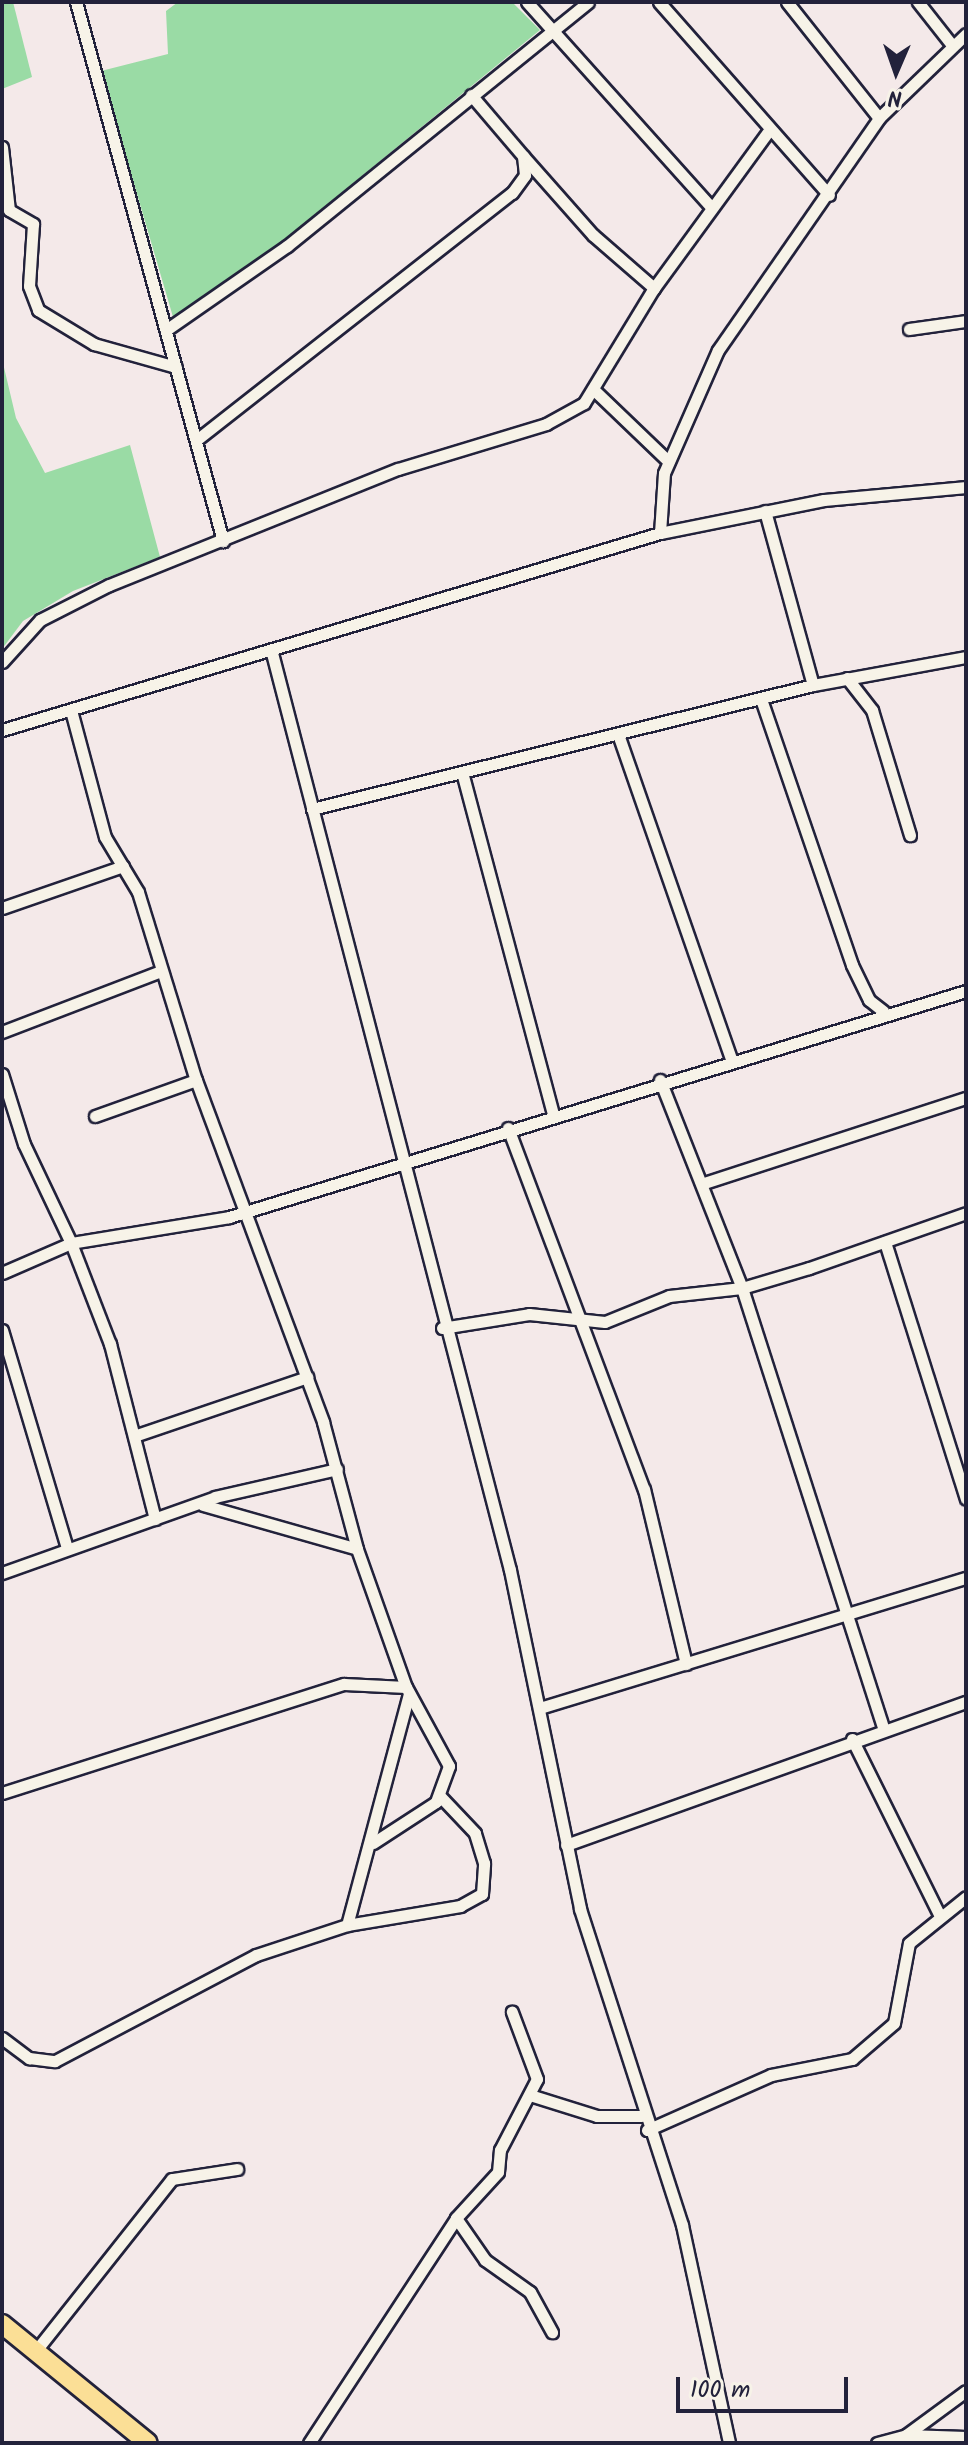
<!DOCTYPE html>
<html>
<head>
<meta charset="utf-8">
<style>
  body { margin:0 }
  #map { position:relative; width:968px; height:2445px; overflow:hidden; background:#f4e9e9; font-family:Kalam,sans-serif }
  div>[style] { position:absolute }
  .green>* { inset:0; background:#9adba5 }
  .roads { filter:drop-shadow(2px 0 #22223b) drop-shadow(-2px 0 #22223b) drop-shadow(0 2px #22223b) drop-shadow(0 -2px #22223b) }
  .street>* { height:11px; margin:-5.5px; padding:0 5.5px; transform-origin:5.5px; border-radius:5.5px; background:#f7f3e8 }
  .primary>* { height:18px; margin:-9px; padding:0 9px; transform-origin:9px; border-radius:9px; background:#fbdf96 }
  span { translate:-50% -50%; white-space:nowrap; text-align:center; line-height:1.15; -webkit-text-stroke:7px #f7f3e8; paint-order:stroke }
  .frame { position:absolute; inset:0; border:4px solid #22223b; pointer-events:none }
  .north { position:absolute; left:856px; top:32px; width:80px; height:80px; -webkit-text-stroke:6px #f7f3e8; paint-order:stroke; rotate:182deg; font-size:22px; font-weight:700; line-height:32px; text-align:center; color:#22223b }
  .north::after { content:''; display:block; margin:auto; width:28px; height:36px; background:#22223b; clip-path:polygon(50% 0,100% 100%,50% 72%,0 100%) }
  .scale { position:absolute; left:676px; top:2377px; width:172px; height:36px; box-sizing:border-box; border:4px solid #22223b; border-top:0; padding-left:10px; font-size:24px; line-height:28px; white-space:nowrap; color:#22223b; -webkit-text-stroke:6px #f7f3e8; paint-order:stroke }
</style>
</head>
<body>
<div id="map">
  <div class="green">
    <i style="clip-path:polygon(2px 2px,13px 2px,32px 77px,2px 89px)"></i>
    <i style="clip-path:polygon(178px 2px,512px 2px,540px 30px,274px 248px,173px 317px,101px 71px,168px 54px,166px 11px)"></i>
    <i style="clip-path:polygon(2px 359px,16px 418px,45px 473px,130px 445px,160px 557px,73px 591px,23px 621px,2px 649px)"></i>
  </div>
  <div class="roads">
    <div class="street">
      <i style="left:76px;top:2px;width:559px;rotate:74.74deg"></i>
      <i style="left:527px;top:2px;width:275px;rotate:48.1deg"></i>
      <i style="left:659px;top:2px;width:257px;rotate:48.6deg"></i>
      <i style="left:787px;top:2px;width:148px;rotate:51.6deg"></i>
      <i style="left:918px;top:2px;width:53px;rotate:51.8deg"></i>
      <i style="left:2px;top:147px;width:63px;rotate:83.7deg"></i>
      <i style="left:9px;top:210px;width:28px;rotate:30deg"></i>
      <i style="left:33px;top:224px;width:62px;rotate:93.7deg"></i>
      <i style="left:29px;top:286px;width:26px;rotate:69deg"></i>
      <i style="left:38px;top:310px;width:66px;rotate:31.3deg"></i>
      <i style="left:94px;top:344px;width:85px;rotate:15.7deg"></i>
      <i style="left:523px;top:156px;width:106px;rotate:48.5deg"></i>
      <i style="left:593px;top:235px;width:81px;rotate:41deg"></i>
      <i style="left:909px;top:329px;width:58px;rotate:-8deg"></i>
      <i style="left:166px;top:330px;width:147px;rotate:-34.8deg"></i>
      <i style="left:287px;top:246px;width:387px;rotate:-39deg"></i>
      <i style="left:593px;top:389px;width:104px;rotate:43.8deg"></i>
      <i style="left:199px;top:438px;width:397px;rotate:-38.1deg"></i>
      <i style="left:512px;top:193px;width:22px;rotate:-54deg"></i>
      <i style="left:525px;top:175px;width:19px;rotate:-96deg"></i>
      <i style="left:523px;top:156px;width:80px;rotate:-130.4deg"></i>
      <i style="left:765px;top:511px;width:180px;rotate:74.6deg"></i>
      <i style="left:660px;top:533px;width:60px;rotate:-86.2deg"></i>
      <i style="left:664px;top:473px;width:134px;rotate:-66.3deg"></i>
      <i style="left:718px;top:350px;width:282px;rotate:-55.2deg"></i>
      <i style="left:879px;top:118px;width:121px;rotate:-44deg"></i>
      <i style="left:272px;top:653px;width:947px;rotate:75.45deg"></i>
      <i style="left:510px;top:1570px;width:346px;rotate:78.3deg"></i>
      <i style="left:580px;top:1909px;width:332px;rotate:72.1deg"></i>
      <i style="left:682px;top:2225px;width:223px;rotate:77.8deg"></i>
      <i style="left:2px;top:662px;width:57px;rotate:-47.9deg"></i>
      <i style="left:40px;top:620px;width:77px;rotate:-26.9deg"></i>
      <i style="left:109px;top:585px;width:311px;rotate:-21.9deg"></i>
      <i style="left:398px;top:469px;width:155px;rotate:-16.9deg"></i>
      <i style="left:546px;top:424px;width:43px;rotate:-28.9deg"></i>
      <i style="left:584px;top:403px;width:135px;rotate:-58.7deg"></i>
      <i style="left:654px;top:288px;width:192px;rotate:-53.9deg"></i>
      <i style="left:847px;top:678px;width:41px;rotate:52deg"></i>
      <i style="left:872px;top:710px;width:131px;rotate:73.1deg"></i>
      <i style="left:761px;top:699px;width:281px;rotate:71.1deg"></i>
      <i style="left:852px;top:965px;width:39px;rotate:64deg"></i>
      <i style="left:869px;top:1000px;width:18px;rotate:38deg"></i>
      <i style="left:72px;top:714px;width:127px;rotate:75deg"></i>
      <i style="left:105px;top:837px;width:64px;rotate:59deg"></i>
      <i style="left:138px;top:892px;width:197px;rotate:72.9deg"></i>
      <i style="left:196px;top:1080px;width:365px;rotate:69.6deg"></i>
      <i style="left:323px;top:1422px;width:131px;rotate:75deg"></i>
      <i style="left:2px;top:730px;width:687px;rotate:-16.67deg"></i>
      <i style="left:660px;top:533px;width:167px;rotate:-11.4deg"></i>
      <i style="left:824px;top:500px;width:143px;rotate:-5.2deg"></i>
      <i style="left:619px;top:737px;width:343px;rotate:70.8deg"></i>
      <i style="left:462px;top:772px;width:354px;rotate:75.1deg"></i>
      <i style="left:312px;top:809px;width:516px;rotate:-13.9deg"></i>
      <i style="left:813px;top:685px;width:156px;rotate:-10.4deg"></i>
      <i style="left:2px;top:908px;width:128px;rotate:-19.1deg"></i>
      <i style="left:2px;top:1032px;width:170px;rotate:-21deg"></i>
      <i style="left:2px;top:1074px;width:73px;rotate:72.6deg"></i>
      <i style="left:24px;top:1144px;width:110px;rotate:64.6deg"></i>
      <i style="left:71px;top:1243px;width:75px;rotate:156.5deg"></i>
      <i style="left:660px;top:1080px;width:224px;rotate:68.5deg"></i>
      <i style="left:742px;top:1288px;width:461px;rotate:72.2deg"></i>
      <i style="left:95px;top:1116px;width:107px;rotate:-19.6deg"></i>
      <i style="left:508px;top:1128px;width:386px;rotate:69.4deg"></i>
      <i style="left:644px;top:1489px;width:180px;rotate:76.5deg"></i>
      <i style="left:704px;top:1183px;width:275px;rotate:-18deg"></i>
      <i style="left:885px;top:1242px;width:269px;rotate:72.5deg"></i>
      <i style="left:442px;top:1328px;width:88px;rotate:-9.1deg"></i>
      <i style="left:529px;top:1314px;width:76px;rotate:6deg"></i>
      <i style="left:605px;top:1322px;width:69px;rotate:-22.1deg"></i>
      <i style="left:669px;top:1296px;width:73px;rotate:-6.3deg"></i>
      <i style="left:742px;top:1288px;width:70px;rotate:-16.6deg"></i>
      <i style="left:809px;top:1268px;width:166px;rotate:-19.3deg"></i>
      <i style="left:2px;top:1330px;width:227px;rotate:73.4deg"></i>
      <i style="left:137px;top:1435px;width:180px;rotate:-18.8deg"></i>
      <i style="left:203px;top:1505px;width:160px;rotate:15.9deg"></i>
      <i style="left:357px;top:1549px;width:146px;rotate:70.5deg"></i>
      <i style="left:406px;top:1687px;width:90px;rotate:61.4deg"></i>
      <i style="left:449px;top:1766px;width:38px;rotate:110deg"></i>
      <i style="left:436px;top:1802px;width:75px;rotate:146.9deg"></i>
      <i style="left:155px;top:1519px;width:181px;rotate:-104.4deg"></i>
      <i style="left:110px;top:1344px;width:108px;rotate:-111.1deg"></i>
      <i style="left:71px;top:1243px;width:160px;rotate:-9.3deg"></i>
      <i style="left:229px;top:1217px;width:771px;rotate:-17.05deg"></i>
      <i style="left:2px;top:1573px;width:226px;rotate:-19.6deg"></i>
      <i style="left:215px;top:1497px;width:125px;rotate:-12.9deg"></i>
      <i style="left:540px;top:1708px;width:445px;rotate:-17deg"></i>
      <i style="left:852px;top:1739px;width:195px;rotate:63.6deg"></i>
      <i style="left:2px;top:1793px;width:359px;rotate:-17.7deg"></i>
      <i style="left:344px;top:1684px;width:62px;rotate:2.8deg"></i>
      <i style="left:566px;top:1845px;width:425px;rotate:-19.7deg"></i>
      <i style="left:347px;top:1925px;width:115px;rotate:-9.5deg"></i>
      <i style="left:460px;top:1906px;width:25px;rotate:-29deg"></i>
      <i style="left:482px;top:1894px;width:31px;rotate:-86deg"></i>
      <i style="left:484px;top:1863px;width:31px;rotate:-107deg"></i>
      <i style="left:475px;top:1833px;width:51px;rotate:-133.4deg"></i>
      <i style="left:2px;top:2038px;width:34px;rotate:37deg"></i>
      <i style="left:29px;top:2058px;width:26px;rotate:7deg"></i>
      <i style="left:55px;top:2061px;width:227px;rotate:-27.8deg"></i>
      <i style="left:256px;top:1955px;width:96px;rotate:-18.2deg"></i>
      <i style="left:347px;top:1925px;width:239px;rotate:-75deg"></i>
      <i style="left:533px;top:2096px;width:67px;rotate:17.4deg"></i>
      <i style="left:597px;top:2116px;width:44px"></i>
      <i style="left:647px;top:2130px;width:136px;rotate:-23.9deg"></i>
      <i style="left:771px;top:2075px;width:83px;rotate:-11.2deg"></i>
      <i style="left:852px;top:2059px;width:55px;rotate:-40.6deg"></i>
      <i style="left:894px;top:2023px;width:81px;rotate:-79.4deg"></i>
      <i style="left:909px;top:1943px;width:73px;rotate:-38.9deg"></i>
      <i style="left:456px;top:2218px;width:51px;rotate:55.4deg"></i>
      <i style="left:485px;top:2260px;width:55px;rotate:35.4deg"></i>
      <i style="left:530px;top:2292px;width:46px;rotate:61.2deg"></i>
      <i style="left:34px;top:2353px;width:222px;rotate:-51.6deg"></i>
      <i style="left:172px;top:2179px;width:66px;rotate:-8.7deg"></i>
      <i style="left:906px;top:2435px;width:74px;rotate:-36.3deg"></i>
      <i style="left:309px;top:2443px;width:269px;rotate:-56.8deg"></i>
      <i style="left:456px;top:2218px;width:62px;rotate:-47.6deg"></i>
      <i style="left:498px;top:2172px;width:22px;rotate:-85deg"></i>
      <i style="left:500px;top:2150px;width:80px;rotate:-62.5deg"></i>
      <i style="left:537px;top:2079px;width:72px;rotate:-110.5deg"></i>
      <i style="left:877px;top:2443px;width:30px;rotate:-15deg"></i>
      <i style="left:906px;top:2435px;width:60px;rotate:1.9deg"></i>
    </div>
    <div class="primary">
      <i style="left:2px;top:2324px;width:188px;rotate:39.2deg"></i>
    </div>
  </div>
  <div class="frame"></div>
  <div class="north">N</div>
  <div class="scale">100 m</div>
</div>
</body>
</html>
